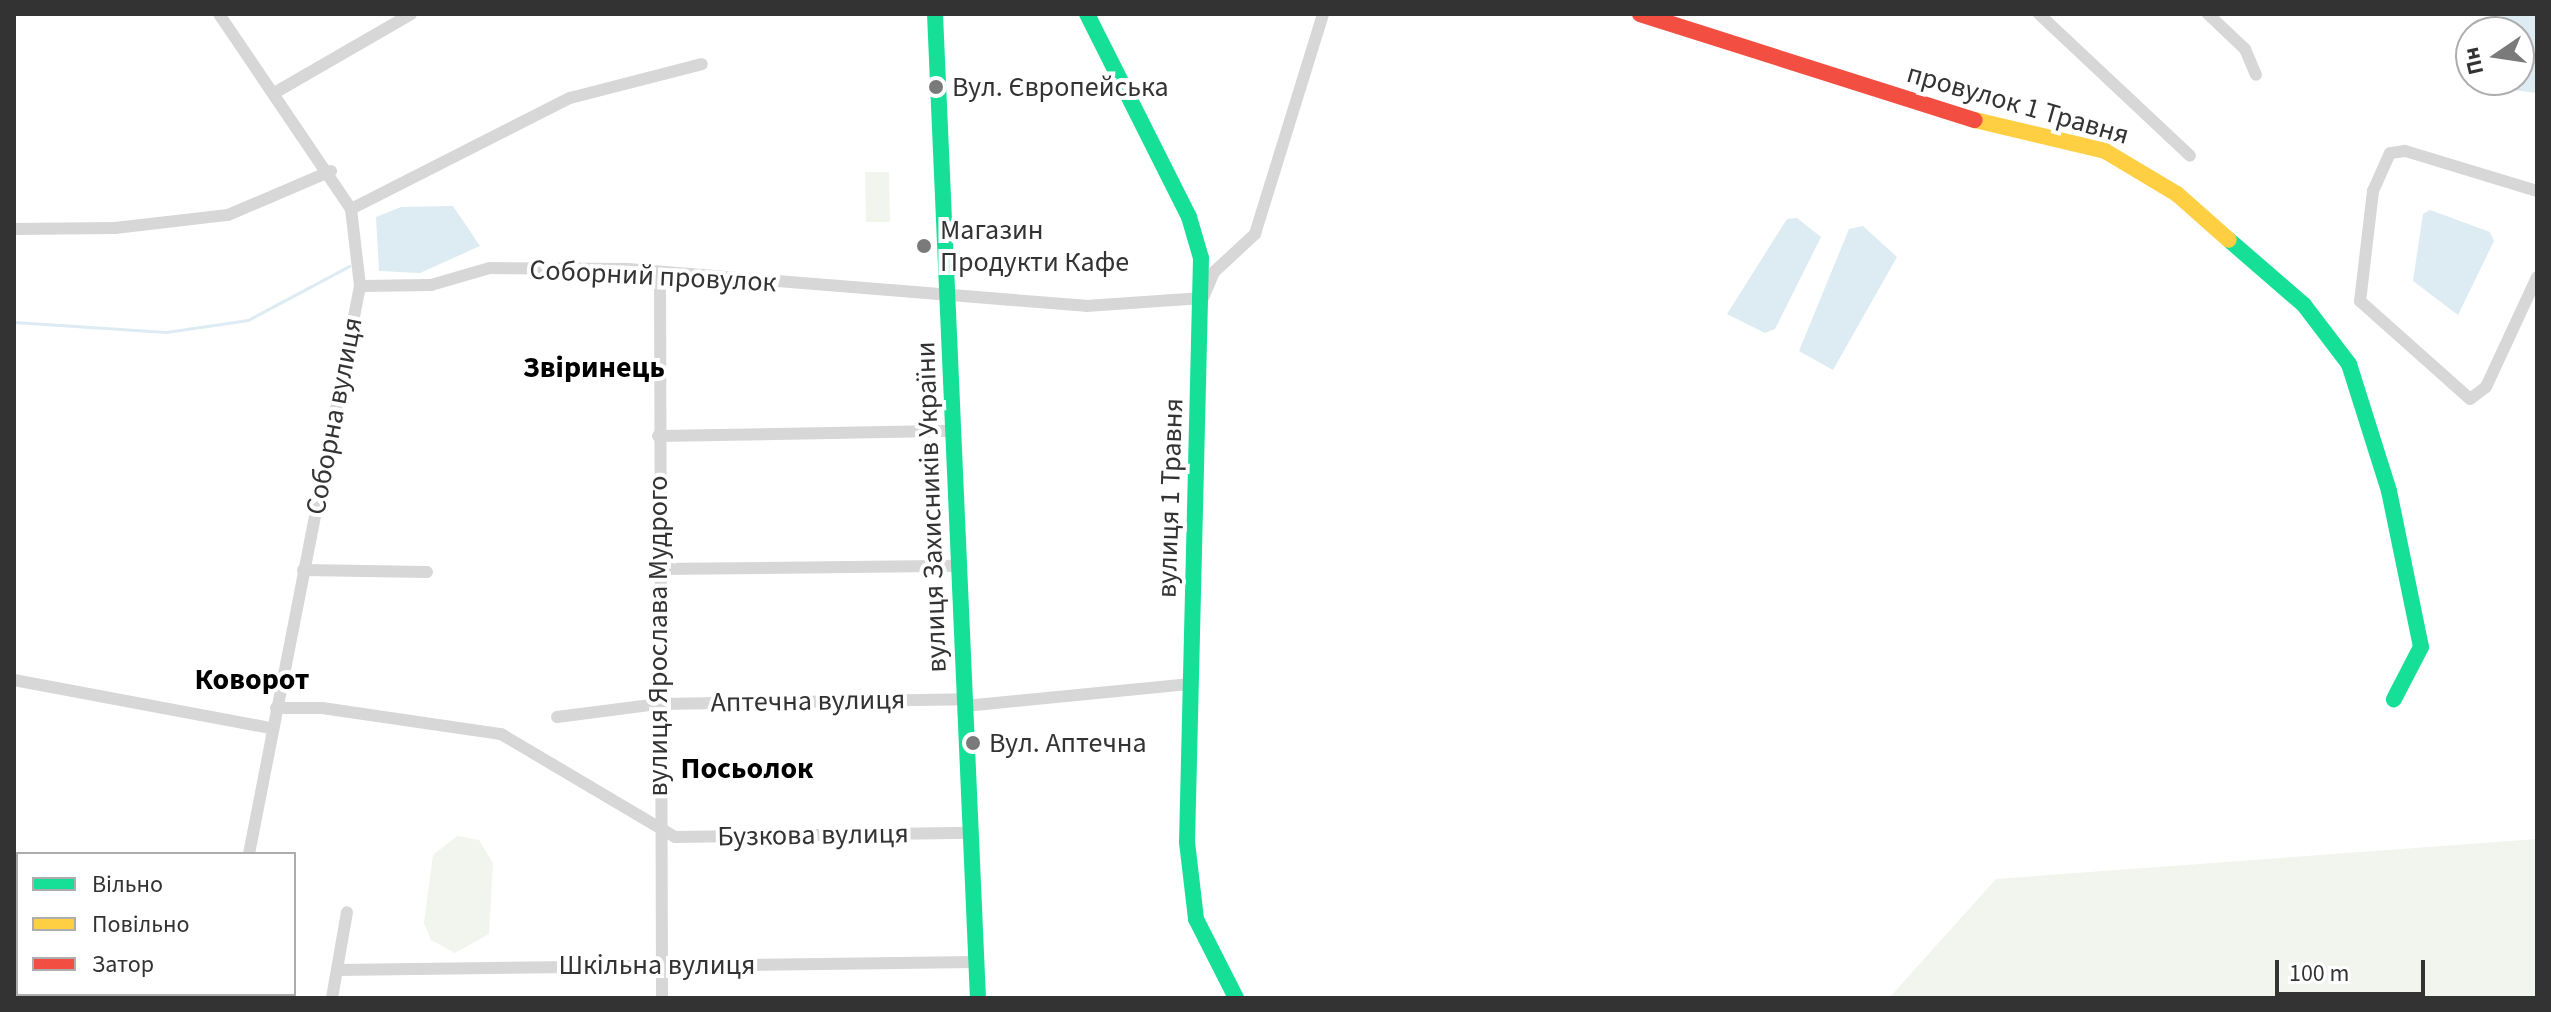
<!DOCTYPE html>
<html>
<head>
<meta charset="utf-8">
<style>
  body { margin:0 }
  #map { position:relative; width:2551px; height:1012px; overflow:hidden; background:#fff; font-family:"Source Sans 3",sans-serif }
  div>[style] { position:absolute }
  .green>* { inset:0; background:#f1f5ed }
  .water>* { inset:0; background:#ddebf3 }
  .stream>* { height:3px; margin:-1.5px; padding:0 1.5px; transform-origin:1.5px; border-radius:1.5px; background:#ddebf3 }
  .street>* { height:12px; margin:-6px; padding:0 6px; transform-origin:6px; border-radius:6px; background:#d7d7d7 }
  .fast>* { height:16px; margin:-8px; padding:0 8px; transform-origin:8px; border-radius:8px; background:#16e098 }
  .slow>* { height:16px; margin:-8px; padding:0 8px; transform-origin:8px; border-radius:8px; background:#ffcf43 }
  .jam>* { height:16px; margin:-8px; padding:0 8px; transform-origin:8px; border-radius:8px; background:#f24e42 }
  .dots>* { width:22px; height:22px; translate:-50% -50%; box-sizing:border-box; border:4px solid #fff; border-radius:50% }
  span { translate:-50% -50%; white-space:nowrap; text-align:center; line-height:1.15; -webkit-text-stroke:8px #fff; paint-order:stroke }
  .poi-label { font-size:28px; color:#333 }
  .left { translate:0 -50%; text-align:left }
  .street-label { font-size:28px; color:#333 }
  .neighbourhood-label { font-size:30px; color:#000; font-weight:700 }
  .frame { position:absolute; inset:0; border:16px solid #333; pointer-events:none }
  .legend { position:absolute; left:16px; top:852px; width:280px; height:144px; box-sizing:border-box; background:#fff; border:2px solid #adadad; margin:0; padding:10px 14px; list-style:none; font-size:24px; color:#333 }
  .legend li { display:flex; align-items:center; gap:16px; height:40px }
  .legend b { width:40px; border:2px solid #adadad }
  .north { position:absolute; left:2455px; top:16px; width:80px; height:80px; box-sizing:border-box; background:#fff; border:2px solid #adadad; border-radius:50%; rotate:257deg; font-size:22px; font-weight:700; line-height:32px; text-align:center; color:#333 }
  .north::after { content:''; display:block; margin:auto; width:28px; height:36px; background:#7a7a7a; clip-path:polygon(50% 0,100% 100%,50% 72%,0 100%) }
  .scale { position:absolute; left:2275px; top:960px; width:150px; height:36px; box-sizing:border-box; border:4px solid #333; border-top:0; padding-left:10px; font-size:24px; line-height:28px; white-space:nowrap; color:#333; -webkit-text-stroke:6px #fff; paint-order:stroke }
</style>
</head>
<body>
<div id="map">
  <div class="green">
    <i style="clip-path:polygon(865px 172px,889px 172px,890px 222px,866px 222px)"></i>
    <i style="clip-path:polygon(457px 836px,479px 840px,493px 863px,489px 934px,455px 953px,431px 940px,424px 923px,433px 855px)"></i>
    <i style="clip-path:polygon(2537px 839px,2537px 998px,1889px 998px,1996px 879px)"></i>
  </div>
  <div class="water">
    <i style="clip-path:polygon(2503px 14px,2537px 14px,2537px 93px,2504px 89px,2495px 80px,2519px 80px,2519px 32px,2498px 32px)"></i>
    <i style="clip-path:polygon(453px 206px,480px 246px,420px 273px,379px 271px,376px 217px,401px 207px)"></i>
    <i style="clip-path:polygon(2430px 210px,2490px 232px,2494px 241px,2458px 315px,2413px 281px,2423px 214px)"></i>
    <i style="clip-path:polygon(1797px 218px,1821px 237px,1775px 329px,1765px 333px,1727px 314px,1787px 219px)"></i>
    <i style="clip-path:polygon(1863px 226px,1897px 257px,1833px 370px,1799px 351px,1849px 229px)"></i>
  </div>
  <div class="stream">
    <i style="left:14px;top:322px;width:152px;rotate:3.8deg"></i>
    <i style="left:166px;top:332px;width:83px;rotate:-8.3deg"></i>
    <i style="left:248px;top:320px;width:115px;rotate:-28.1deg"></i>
  </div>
  <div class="street">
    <i style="left:219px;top:14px;width:235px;rotate:55.9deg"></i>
    <i style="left:351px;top:209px;width:78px;rotate:83.3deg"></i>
    <i style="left:360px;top:286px;width:579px;rotate:101.06deg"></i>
    <i style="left:2039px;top:14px;width:207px;rotate:43.2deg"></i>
    <i style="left:2208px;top:14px;width:51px;rotate:43.4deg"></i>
    <i style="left:2245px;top:49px;width:28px;rotate:67deg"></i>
    <i style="left:276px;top:92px;width:156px;rotate:-30deg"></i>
    <i style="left:2537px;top:191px;width:138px;rotate:-163.1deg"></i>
    <i style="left:2405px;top:151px;width:15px;rotate:172deg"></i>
    <i style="left:2390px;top:153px;width:42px;rotate:114.1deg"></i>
    <i style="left:2373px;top:191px;width:111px;rotate:96.7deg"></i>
    <i style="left:2360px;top:301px;width:147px;rotate:41.7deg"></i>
    <i style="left:2470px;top:399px;width:20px;rotate:-37deg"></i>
    <i style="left:2486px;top:387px;width:121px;rotate:-65.1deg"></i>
    <i style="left:351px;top:209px;width:246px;rotate:-26.9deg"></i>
    <i style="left:570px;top:98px;width:136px;rotate:-14.4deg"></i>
    <i style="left:14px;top:229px;width:101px;rotate:-0.6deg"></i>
    <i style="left:115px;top:228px;width:114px;rotate:-6.6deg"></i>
    <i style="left:228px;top:215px;width:112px;rotate:-23.1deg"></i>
    <i style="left:660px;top:273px;width:725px;rotate:89.84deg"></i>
    <i style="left:360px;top:286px;width:71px;rotate:-0.8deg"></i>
    <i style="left:431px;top:285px;width:61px;rotate:-16.1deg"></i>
    <i style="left:490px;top:268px;width:138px;rotate:0.4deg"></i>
    <i style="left:628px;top:269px;width:459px;rotate:4.6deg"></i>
    <i style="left:1086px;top:306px;width:117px;rotate:-3.9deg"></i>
    <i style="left:1203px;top:298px;width:28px;rotate:-67deg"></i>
    <i style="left:1214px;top:272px;width:56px;rotate:-42.8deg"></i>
    <i style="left:1255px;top:234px;width:230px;rotate:-72.8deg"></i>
    <i style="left:658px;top:436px;width:296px;rotate:-1deg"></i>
    <i style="left:658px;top:569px;width:301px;rotate:-0.6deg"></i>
    <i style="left:303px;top:570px;width:124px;rotate:0.9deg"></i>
    <i style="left:14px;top:680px;width:260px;rotate:10.6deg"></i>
    <i style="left:965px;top:706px;width:227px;rotate:-5.6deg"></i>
    <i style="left:276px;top:708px;width:46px"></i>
    <i style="left:322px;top:708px;width:181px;rotate:8.3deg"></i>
    <i style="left:501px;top:734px;width:202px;rotate:30.6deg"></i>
    <i style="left:675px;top:837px;width:296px;rotate:-0.8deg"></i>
    <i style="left:557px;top:717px;width:103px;rotate:-7.3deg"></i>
    <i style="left:659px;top:704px;width:306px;rotate:-0.9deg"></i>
    <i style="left:337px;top:970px;width:639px;rotate:-0.72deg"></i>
    <i style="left:223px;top:998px;width:4px;rotate:-90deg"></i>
    <i style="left:332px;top:998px;width:87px;rotate:-80.1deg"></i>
  </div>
  <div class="fast">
    <i style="left:935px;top:14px;width:985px;rotate:87.5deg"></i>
    <i style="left:1087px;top:14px;width:227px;rotate:63.3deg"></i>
    <i style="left:1189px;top:217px;width:43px;rotate:73.7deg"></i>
    <i style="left:1201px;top:258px;width:584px;rotate:91.37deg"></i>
    <i style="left:1187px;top:842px;width:78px;rotate:83.3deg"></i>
    <i style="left:1196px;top:919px;width:89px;rotate:63.1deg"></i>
    <i style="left:2229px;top:240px;width:99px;rotate:40.9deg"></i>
    <i style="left:2304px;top:305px;width:74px;rotate:52.7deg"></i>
    <i style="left:2349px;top:364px;width:133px;rotate:72.5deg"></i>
    <i style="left:2389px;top:491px;width:159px;rotate:78.4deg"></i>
    <i style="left:2421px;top:647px;width:59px;rotate:117.4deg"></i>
  </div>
  <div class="slow">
    <i style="left:1975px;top:120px;width:134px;rotate:13.4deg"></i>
    <i style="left:2105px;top:151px;width:84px;rotate:30.8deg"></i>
    <i style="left:2177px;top:194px;width:69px;rotate:41.5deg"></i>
  </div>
  <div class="jam">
    <i style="left:1640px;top:14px;width:351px;rotate:17.6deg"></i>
  </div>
  <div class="dots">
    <i style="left:936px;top:87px;background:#7a7a7a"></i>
    <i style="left:924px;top:246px;background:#7a7a7a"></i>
    <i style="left:973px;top:743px;background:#7a7a7a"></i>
  </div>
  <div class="poi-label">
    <span class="left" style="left:952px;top:87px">Вул. Європейська</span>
    <span class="left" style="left:940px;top:246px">Магазин<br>Продукти Кафе</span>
    <span class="left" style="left:989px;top:743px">Вул. Аптечна</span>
  </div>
  <div class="street-label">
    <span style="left:2018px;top:104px;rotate:16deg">провулок 1 Травня</span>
    <span style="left:653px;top:276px;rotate:3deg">Соборний провулок</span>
    <span style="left:334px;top:416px;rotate:-79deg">Соборна вулиця</span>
    <span style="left:1170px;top:498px;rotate:-88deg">вулиця 1 Травня</span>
    <span style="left:931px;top:507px;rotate:-92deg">вулиця Захисників України</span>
    <span style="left:658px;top:636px;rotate:-90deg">вулиця Ярослава Мудрого</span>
    <span style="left:808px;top:701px;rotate:-1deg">Аптечна вулиця</span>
    <span style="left:813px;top:835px;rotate:-1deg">Бузкова вулиця</span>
    <span style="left:657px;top:965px">Шкільна вулиця</span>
  </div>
  <div class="neighbourhood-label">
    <span style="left:594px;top:368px">Звіринець</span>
    <span style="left:252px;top:680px">Коворот</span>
    <span style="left:747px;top:769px">Посьолок</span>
  </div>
  <div class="frame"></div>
  <ul class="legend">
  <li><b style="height:10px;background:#16e098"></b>Вільно</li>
  <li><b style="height:10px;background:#ffcf43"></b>Повільно</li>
  <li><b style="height:10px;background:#f24e42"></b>Затор</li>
  </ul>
  <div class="north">Пн</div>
  <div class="scale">100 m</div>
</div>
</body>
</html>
